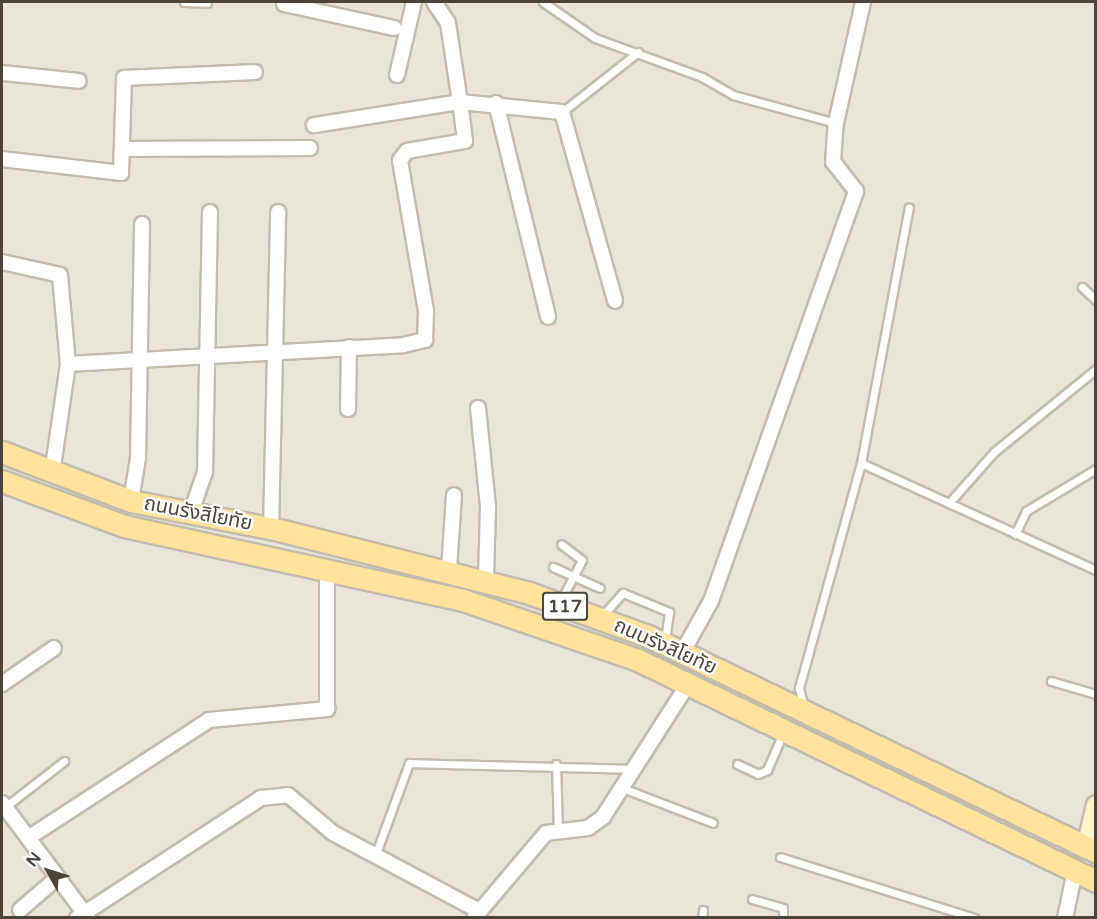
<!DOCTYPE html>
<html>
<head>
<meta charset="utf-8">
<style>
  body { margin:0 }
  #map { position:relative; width:1097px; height:919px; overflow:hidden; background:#f6f3ec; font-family:"Varela Round","Noto Sans Thai",sans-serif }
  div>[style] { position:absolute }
  .residential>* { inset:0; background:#eae5da }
  .roads { filter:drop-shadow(2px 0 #c2bbae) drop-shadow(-2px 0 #c2bbae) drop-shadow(0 2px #c2bbae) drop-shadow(0 -2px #c2bbae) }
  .lane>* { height:7px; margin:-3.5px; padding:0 3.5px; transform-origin:3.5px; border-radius:3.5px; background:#fff }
  .street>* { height:14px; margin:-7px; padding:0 7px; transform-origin:7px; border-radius:7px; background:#fff }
  .secondary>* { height:18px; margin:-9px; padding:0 9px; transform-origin:9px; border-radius:9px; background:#fff3cd }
  .primary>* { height:21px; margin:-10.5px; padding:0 10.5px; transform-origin:10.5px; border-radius:10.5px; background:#ffe39c }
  span { translate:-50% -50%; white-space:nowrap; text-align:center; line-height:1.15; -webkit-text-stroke:4.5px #fff; paint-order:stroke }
  .shield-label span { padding:2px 4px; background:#fff; border:2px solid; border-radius:4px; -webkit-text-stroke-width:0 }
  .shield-label { font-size:18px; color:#4b4439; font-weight:700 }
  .street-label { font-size:20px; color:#4b4439 }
  .frame { position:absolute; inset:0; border:3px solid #4b4439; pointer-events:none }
  .north { position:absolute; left:18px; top:841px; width:60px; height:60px; -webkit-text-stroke:4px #fff; paint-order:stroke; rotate:309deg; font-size:16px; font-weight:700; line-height:24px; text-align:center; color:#4b4439 }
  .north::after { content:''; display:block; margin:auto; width:21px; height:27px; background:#4b4439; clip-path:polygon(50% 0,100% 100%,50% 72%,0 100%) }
</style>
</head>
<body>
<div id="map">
  <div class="residential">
    <i style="clip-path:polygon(2px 2px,1095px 2px,1095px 917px,2px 917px)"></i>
  </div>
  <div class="roads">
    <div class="lane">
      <i style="left:184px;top:2px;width:23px;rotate:2deg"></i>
      <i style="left:543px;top:2px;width:63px;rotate:34.7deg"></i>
      <i style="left:595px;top:38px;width:114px;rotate:20deg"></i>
      <i style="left:702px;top:77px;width:36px;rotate:30deg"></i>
      <i style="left:733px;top:95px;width:107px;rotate:15.2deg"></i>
      <i style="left:562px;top:112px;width:97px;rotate:-38.3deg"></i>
      <i style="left:1082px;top:287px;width:19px;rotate:43deg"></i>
      <i style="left:861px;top:463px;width:258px;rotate:24.5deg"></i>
      <i style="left:949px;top:503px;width:68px;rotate:-48.6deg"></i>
      <i style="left:994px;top:452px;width:132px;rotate:-39.1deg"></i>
      <i style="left:1015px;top:534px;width:25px;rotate:-64deg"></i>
      <i style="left:1026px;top:511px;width:82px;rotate:-31deg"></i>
      <i style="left:553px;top:567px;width:51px;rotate:24.1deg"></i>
      <i style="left:560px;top:602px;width:47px;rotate:-62.4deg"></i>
      <i style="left:582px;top:560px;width:26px;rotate:-143deg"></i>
      <i style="left:602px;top:616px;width:31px;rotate:-48deg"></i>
      <i style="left:623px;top:593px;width:50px;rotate:22.4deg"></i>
      <i style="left:669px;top:612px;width:30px;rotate:98deg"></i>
      <i style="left:1051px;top:681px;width:47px;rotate:16.1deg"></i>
      <i style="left:804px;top:707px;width:20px;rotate:-105deg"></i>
      <i style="left:799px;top:688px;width:233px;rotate:-74.6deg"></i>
      <i style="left:861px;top:463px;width:260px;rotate:-79.4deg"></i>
      <i style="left:556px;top:764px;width:66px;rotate:88.3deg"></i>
      <i style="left:737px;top:764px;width:23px;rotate:25deg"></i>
      <i style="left:758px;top:774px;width:10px;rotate:-24deg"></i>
      <i style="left:767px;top:770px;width:40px;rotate:-66.6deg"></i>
      <i style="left:625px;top:789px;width:94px;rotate:21.1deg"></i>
      <i style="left:5px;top:807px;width:75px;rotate:-37.9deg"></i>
      <i style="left:375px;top:856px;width:99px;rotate:-69.9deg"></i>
      <i style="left:409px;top:763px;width:225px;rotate:1.5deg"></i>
      <i style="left:780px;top:857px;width:204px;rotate:17.4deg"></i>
      <i style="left:752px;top:899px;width:32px;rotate:16deg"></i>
      <i style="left:783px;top:908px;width:10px;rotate:90deg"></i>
      <i style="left:702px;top:918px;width:8px;rotate:-83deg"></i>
    </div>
    <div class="street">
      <i style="left:434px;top:2px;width:25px;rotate:56deg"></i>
      <i style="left:448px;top:23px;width:80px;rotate:81.4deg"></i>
      <i style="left:460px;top:102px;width:102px;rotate:5.6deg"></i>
      <i style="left:562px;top:112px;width:196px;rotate:74.3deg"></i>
      <i style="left:284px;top:4px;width:113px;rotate:12.3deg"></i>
      <i style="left:2px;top:73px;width:77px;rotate:5.9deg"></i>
      <i style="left:397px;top:75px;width:75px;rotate:-76.9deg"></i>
      <i style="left:496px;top:103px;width:220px;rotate:76.3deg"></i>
      <i style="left:122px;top:149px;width:188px;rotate:-0.3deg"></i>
      <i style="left:2px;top:159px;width:120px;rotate:6.7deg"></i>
      <i style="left:121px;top:173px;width:95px;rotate:-88.2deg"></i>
      <i style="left:124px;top:78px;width:131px;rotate:-2.6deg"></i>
      <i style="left:2px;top:262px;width:59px;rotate:12.6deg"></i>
      <i style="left:60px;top:275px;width:89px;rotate:84.9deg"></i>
      <i style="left:68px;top:364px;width:111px;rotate:98.3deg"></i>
      <i style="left:68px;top:364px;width:336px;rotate:-3.2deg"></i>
      <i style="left:403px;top:345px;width:23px;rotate:-13deg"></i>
      <i style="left:425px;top:340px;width:29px;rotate:-88deg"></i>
      <i style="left:426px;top:311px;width:153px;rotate:-99.8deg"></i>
      <i style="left:400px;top:160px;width:11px;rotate:-52deg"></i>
      <i style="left:407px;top:151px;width:59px;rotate:-9.8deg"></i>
      <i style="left:465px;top:141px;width:39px;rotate:-97deg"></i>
      <i style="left:460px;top:102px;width:148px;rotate:171deg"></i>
      <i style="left:478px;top:408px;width:100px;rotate:84.2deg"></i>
      <i style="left:488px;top:507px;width:72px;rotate:91.6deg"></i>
      <i style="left:348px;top:409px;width:62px;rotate:-89.1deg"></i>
      <i style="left:131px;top:501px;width:44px;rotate:-80.8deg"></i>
      <i style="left:138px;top:458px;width:234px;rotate:-89deg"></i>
      <i style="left:190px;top:515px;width:46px;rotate:-70.8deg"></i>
      <i style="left:205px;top:472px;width:260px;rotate:-88.9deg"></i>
      <i style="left:271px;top:529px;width:317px;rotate:-88.7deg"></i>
      <i style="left:449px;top:570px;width:75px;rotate:-86.2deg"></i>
      <i style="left:682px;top:653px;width:60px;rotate:-60.9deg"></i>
      <i style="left:711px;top:601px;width:435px;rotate:-70.5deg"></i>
      <i style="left:856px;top:191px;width:37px;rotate:-128deg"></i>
      <i style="left:833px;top:162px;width:39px;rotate:-86deg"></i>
      <i style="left:836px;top:123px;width:124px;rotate:-77.4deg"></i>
      <i style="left:2px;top:684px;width:63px;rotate:-34.7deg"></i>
      <i style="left:2px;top:803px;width:144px;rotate:53.2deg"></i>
      <i style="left:28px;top:838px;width:216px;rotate:-33.1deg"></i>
      <i style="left:209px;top:720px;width:119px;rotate:-5.3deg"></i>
      <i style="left:327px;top:709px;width:140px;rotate:-90deg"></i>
      <i style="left:20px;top:910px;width:49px;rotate:-40.9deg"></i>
      <i style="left:77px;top:918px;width:220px;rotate:-33.1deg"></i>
      <i style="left:261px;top:798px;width:27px;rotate:-6deg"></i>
      <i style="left:288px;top:795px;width:59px;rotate:40.2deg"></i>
      <i style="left:333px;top:833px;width:166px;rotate:28.1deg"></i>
      <i style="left:474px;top:918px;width:111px;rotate:-49.7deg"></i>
      <i style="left:546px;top:833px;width:42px;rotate:-6.8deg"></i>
      <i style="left:588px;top:828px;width:19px;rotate:-36deg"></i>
      <i style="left:603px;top:817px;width:158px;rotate:-57.4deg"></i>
      <i style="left:1065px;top:918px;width:48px;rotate:-78deg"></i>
    </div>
    <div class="secondary">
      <i style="left:1086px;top:847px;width:43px;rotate:-76.6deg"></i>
    </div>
    <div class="primary">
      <i style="left:2px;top:452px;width:138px;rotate:20.8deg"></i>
      <i style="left:131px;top:501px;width:151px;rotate:11.1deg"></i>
      <i style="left:279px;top:530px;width:258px;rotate:14.1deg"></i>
      <i style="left:529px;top:593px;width:127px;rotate:19.9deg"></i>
      <i style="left:648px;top:636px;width:497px;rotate:25.7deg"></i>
      <i style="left:2px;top:481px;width:130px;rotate:20.2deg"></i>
      <i style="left:124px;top:526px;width:347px;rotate:12.3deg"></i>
      <i style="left:463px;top:600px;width:185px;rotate:18.9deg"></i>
      <i style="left:638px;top:660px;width:509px;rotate:25.76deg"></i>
    </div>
  </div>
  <div class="shield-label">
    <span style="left:565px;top:606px">117</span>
  </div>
  <div class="street-label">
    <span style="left:198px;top:514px;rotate:11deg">ถนนรังสิโยทัย</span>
    <span style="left:665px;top:647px;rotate:24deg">ถนนรังสิโยทัย</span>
  </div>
  <div class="frame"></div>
  <div class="north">N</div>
</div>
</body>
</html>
